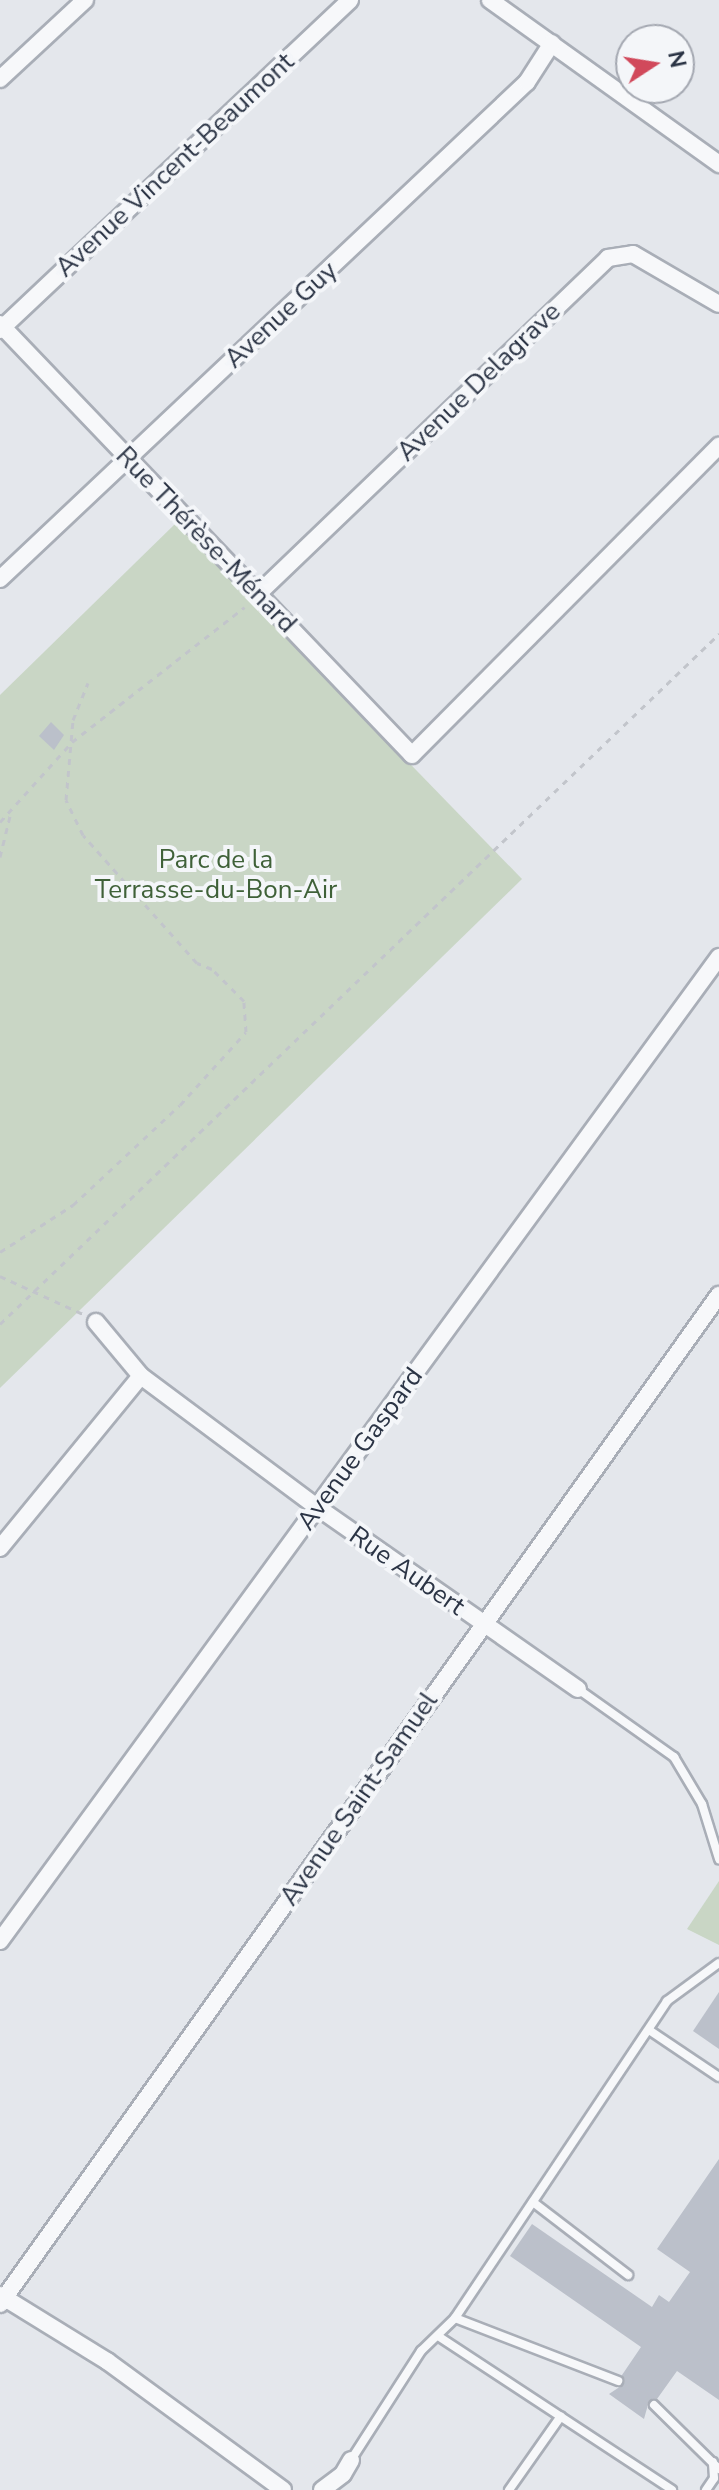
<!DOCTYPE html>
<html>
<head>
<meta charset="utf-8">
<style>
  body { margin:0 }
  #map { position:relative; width:719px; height:2490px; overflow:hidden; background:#e4e7ec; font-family:"Nunito Sans",sans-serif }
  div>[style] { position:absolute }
  .green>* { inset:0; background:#c9d6c5 }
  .building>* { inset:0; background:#bbc0ca }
  .path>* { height:3px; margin-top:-1.5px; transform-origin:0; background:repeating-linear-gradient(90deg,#c2c5cb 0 6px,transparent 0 12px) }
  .roads { filter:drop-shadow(2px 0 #a9aeb7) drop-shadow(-2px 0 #a9aeb7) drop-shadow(0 2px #a9aeb7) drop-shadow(0 -2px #a9aeb7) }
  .service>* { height:8px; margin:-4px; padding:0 4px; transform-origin:4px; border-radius:4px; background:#f7f8fa }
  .minor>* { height:16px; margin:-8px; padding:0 8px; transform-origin:8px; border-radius:8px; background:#f7f8fa }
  span { translate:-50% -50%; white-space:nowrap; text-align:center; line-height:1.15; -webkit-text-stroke:8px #f4f6f9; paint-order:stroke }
  .street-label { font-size:26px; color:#2b3445 }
  .park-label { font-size:26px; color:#3f6138 }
  .north { position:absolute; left:615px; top:24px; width:80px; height:80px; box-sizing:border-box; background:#f4f6f9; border:2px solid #a4a8b1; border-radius:50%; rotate:78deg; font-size:22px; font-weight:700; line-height:32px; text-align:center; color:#2b3445 }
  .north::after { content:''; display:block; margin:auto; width:28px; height:36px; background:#d1495b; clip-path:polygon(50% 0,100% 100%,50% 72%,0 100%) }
</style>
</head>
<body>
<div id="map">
  <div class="green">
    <i style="clip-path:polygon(176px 523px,522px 879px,0 1388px,0 695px)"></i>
    <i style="clip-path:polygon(719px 1881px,719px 1945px,687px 1929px)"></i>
  </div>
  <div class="building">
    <i style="clip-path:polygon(51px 722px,64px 735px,54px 750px,39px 736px)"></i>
    <i style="clip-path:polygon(719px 1992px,719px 2049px,693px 2031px)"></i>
    <i style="clip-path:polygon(719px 2159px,719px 2400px,677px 2371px,657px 2399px,649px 2401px,644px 2419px,609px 2394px,624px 2384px,622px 2375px,641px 2347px,510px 2256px,532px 2224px,652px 2307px,659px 2295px,669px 2302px,690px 2272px,657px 2249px)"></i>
  </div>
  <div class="path">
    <i style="left:0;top:822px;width:108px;rotate:-48deg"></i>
    <i style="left:72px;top:742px;width:219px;rotate:-38deg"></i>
    <i style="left:0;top:857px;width:46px;rotate:-76.3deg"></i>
    <i style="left:0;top:1252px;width:87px;rotate:-32.8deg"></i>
    <i style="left:73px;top:1205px;width:146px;rotate:-43.1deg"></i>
    <i style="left:180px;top:1105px;width:98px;rotate:-47.9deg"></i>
    <i style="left:246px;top:1032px;width:31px;rotate:-94deg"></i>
    <i style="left:244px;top:1001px;width:45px;rotate:-135deg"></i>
    <i style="left:212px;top:969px;width:16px;rotate:-158deg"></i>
    <i style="left:197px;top:963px;width:171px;rotate:-131.7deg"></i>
    <i style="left:83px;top:835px;width:39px;rotate:-116deg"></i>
    <i style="left:66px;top:800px;width:80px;rotate:-85deg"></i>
    <i style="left:73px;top:720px;width:40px;rotate:-68deg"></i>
    <i style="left:0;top:1276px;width:91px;rotate:24.6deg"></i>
    <i style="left:0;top:1324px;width:997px;rotate:-43.82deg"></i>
  </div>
  <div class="roads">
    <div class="service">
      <i style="left:578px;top:1689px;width:118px;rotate:35.3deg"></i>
      <i style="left:674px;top:1757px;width:55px;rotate:59.2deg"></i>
      <i style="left:702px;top:1804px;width:58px;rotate:72.8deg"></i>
      <i style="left:649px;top:2030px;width:84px;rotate:33.9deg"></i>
      <i style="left:533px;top:2202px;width:120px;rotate:37.5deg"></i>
      <i style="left:455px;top:2318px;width:175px;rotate:21.1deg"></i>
      <i style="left:438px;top:2336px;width:280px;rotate:33.3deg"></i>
      <i style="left:654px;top:2405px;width:91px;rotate:44.6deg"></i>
      <i style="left:351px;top:2460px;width:130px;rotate:-57.3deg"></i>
      <i style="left:421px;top:2351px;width:47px;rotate:-44.1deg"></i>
      <i style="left:455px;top:2318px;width:381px;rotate:-56.2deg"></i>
      <i style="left:667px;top:2001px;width:64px;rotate:-36.2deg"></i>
      <i style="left:509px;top:2490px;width:90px;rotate:-54.9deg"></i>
      <i style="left:706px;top:2490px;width:14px;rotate:-56deg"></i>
      <i style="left:714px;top:2478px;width:16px;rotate:-94deg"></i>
    </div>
    <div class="minor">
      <i style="left:490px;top:0;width:282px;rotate:35.6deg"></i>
      <i style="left:0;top:79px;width:116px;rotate:-42.9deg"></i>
      <i style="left:0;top:324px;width:596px;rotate:46.29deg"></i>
      <i style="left:412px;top:755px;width:436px;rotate:-45.2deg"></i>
      <i style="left:0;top:330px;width:481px;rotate:-43.3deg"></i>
      <i style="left:0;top:579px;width:724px;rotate:-43.32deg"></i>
      <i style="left:527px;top:82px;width:46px;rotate:-57.3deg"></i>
      <i style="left:259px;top:593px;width:484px;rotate:-43.8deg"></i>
      <i style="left:608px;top:258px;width:25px;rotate:-9deg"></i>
      <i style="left:633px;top:254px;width:99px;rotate:30.2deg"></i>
      <i style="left:96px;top:1322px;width:70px;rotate:50.2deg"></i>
      <i style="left:141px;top:1376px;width:219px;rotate:36.7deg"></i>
      <i style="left:317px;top:1507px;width:318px;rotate:34.9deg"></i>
      <i style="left:0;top:1548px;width:222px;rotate:-50.7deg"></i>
      <i style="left:0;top:1941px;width:1219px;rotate:-53.84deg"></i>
      <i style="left:0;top:2295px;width:126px;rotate:31.7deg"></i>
      <i style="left:107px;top:2361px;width:218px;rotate:36.2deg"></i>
      <i style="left:0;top:2304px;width:1239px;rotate:-54.53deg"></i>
      <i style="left:322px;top:2490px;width:26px;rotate:-37deg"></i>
      <i style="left:343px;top:2474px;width:16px;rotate:-60deg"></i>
    </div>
  </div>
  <div class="street-label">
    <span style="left:175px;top:165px;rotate:-43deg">Avenue Vincent-Beaumont</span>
    <span style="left:281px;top:315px;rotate:-43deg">Avenue Guy</span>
    <span style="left:479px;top:382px;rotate:-44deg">Avenue Delagrave</span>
    <span style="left:206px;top:540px;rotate:46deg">Rue Thérèse-Ménard</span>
    <span style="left:360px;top:1449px;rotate:-54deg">Avenue Gaspard</span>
    <span style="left:407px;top:1571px;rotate:35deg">Rue Aubert</span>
    <span style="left:359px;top:1799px;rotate:-55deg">Avenue Saint-Samuel</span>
  </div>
  <div class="park-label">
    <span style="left:216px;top:875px">Parc de la<br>Terrasse-du-Bon-Air</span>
  </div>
  <div class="north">N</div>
</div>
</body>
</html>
